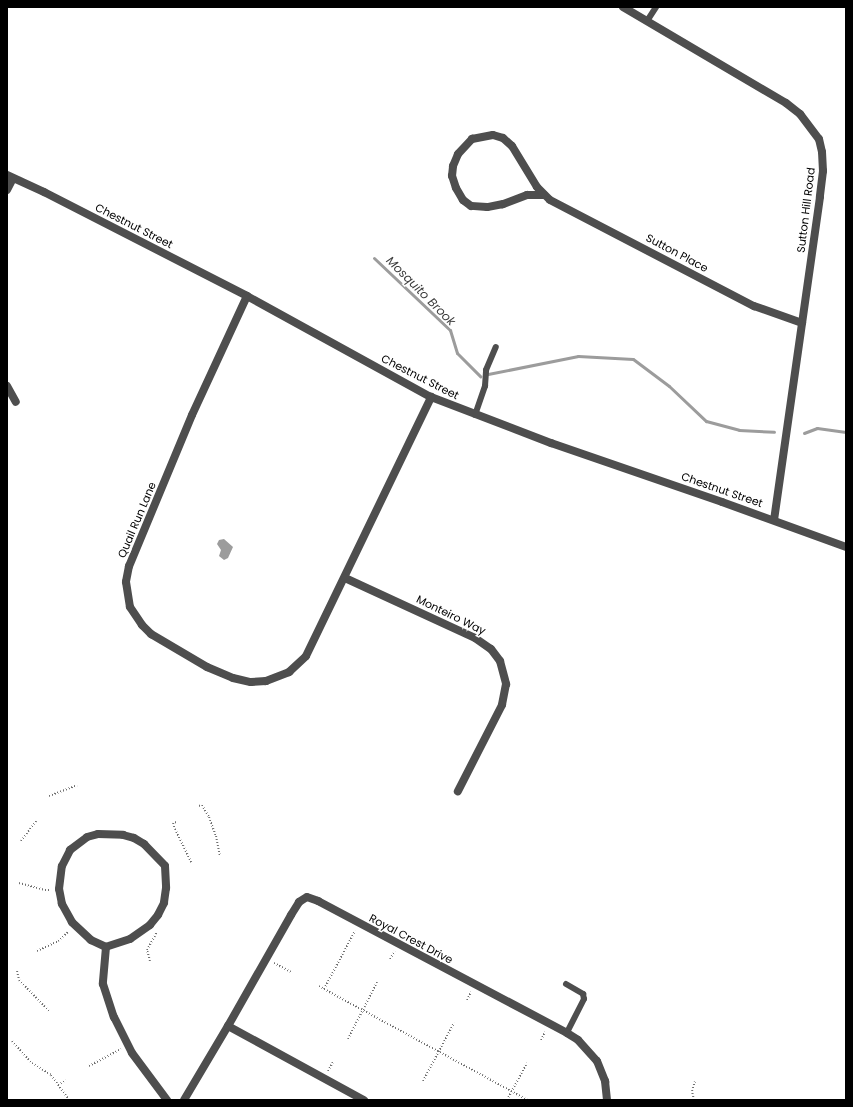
<!DOCTYPE html>
<html>
<head>
<meta charset="utf-8">
<style>
  body { margin:0 }
  #map { position:relative; width:853px; height:1107px; overflow:hidden; background:#fff; font-family:Poppins,sans-serif }
  div>[style] { position:absolute }
  .water>* { inset:0; background:#9c9c9c }
  .stream>* { height:3px; margin:-1.5px; padding:0 1.5px; transform-origin:1.5px; border-radius:1.5px; background:#9c9c9c }
  .path>* { height:2px; margin-top:-1px; transform-origin:0; background:repeating-linear-gradient(90deg,#707070 0 1px,transparent 0 3px) }
  .service>* { height:6px; margin:-3px; padding:0 3px; transform-origin:3px; border-radius:3px; background:#4e4e4e }
  .minor>* { height:8px; margin:-4px; padding:0 4px; transform-origin:4px; border-radius:4px; background:#4e4e4e }
  span { translate:-50% -50%; white-space:nowrap; text-align:center; line-height:1.15; -webkit-text-stroke:3px #fff; paint-order:stroke }
  .street-label { font-size:11px; color:#000 }
  .water-label { font-size:12px; color:#3d3d3d; font-style:italic }
  .frame { position:absolute; inset:0; border:8px solid #000; pointer-events:none }
</style>
</head>
<body>
<div id="map">
  <div class="water">
    <i style="clip-path:polygon(224px 539px,233px 547px,228px 558px,224px 560px,219px 556px,221px 550px,217px 544px,219px 540px)"></i>
  </div>
  <div class="stream">
    <i style="left:374px;top:258px;width:105px;rotate:43.5deg"></i>
    <i style="left:450px;top:330px;width:24px;rotate:73deg"></i>
    <i style="left:457px;top:353px;width:33px;rotate:45deg"></i>
    <i style="left:488px;top:374px;width:92px;rotate:-11.3deg"></i>
    <i style="left:578px;top:356px;width:55px;rotate:3.1deg"></i>
    <i style="left:633px;top:359px;width:45px;rotate:36.9deg"></i>
    <i style="left:669px;top:386px;width:51px;rotate:43.4deg"></i>
    <i style="left:706px;top:421px;width:34px;rotate:15deg"></i>
    <i style="left:739px;top:430px;width:35px;rotate:3deg"></i>
    <i style="left:804px;top:433px;width:14px;rotate:-21deg"></i>
    <i style="left:817px;top:428px;width:29px;rotate:8deg"></i>
  </div>
  <div class="path">
    <i style="left:49px;top:796px;width:30px;rotate:-21deg"></i>
    <i style="left:199px;top:806px;width:3px;rotate:-18deg"></i>
    <i style="left:202px;top:805px;width:14px;rotate:60deg"></i>
    <i style="left:209px;top:817px;width:20px;rotate:70deg"></i>
    <i style="left:216px;top:836px;width:20px;rotate:79deg"></i>
    <i style="left:176px;top:822px;width:3px;rotate:162deg"></i>
    <i style="left:173px;top:823px;width:6px;rotate:72deg"></i>
    <i style="left:175px;top:829px;width:37px;rotate:64deg"></i>
    <i style="left:21px;top:841px;width:26px;rotate:-53deg"></i>
    <i style="left:19px;top:883px;width:27px;rotate:15deg"></i>
    <i style="left:45px;top:890px;width:6px"></i>
    <i style="left:37px;top:951px;width:23px;rotate:-25deg"></i>
    <i style="left:58px;top:941px;width:15px;rotate:-42deg"></i>
    <i style="left:390px;top:959px;width:9px;rotate:-58deg"></i>
    <i style="left:150px;top:961px;width:11px;rotate:-105deg"></i>
    <i style="left:147px;top:950px;width:18px;rotate:-61deg"></i>
    <i style="left:156px;top:934px;width:3px;rotate:-90deg"></i>
    <i style="left:274px;top:963px;width:19px;rotate:28deg"></i>
    <i style="left:17px;top:971px;width:9px;rotate:77deg"></i>
    <i style="left:19px;top:980px;width:43px;rotate:45.9deg"></i>
    <i style="left:319px;top:986px;width:6px;rotate:31deg"></i>
    <i style="left:324px;top:989px;width:66px;rotate:-61.9deg"></i>
    <i style="left:324px;top:989px;width:232px;rotate:28.6deg"></i>
    <i style="left:467px;top:1000px;width:9px;rotate:-63deg"></i>
    <i style="left:348px;top:1039px;width:64px;rotate:-63deg"></i>
    <i style="left:541px;top:1040px;width:9px;rotate:-63deg"></i>
    <i style="left:12px;top:1041px;width:30px;rotate:48deg"></i>
    <i style="left:32px;top:1063px;width:22px;rotate:32deg"></i>
    <i style="left:51px;top:1075px;width:31px;rotate:54deg"></i>
    <i style="left:89px;top:1066px;width:36px;rotate:-28deg"></i>
    <i style="left:328px;top:1071px;width:10px;rotate:-61deg"></i>
    <i style="left:423px;top:1081px;width:66px;rotate:-61.9deg"></i>
    <i style="left:58px;top:1085px;width:9px;rotate:-32deg"></i>
    <i style="left:507px;top:1100px;width:42px;rotate:-61.6deg"></i>
    <i style="left:694px;top:1100px;width:9px;rotate:-103deg"></i>
    <i style="left:692px;top:1091px;width:10px;rotate:-73deg"></i>
  </div>
  <div class="service">
    <i style="left:647px;top:21px;width:17px;rotate:-57deg"></i>
    <i style="left:475px;top:415px;width:31px;rotate:-71deg"></i>
    <i style="left:485px;top:386px;width:16px;rotate:-86deg"></i>
    <i style="left:486px;top:370px;width:25px;rotate:-67deg"></i>
    <i style="left:566px;top:984px;width:20px;rotate:30deg"></i>
    <i style="left:583px;top:994px;width:5px;rotate:79deg"></i>
    <i style="left:584px;top:999px;width:38px;rotate:117deg"></i>
  </div>
  <div class="minor">
    <i style="left:623px;top:7px;width:189px;rotate:30.5deg"></i>
    <i style="left:786px;top:103px;width:18px;rotate:38deg"></i>
    <i style="left:800px;top:114px;width:31px;rotate:53deg"></i>
    <i style="left:819px;top:139px;width:13px;rotate:77deg"></i>
    <i style="left:822px;top:152px;width:19px;rotate:87deg"></i>
    <i style="left:823px;top:171px;width:26px;rotate:97deg"></i>
    <i style="left:820px;top:197px;width:326px;rotate:98.1deg"></i>
    <i style="left:7px;top:175px;width:41px;rotate:24.7deg"></i>
    <i style="left:44px;top:192px;width:228px;rotate:27.1deg"></i>
    <i style="left:247px;top:296px;width:210px;rotate:28.8deg"></i>
    <i style="left:431px;top:397px;width:129px;rotate:21deg"></i>
    <i style="left:551px;top:443px;width:181px;rotate:19deg"></i>
    <i style="left:722px;top:502px;width:132px;rotate:19.9deg"></i>
    <i style="left:7px;top:190px;width:13px;rotate:-63deg"></i>
    <i style="left:544px;top:195px;width:17px;rotate:180deg"></i>
    <i style="left:527px;top:195px;width:26px;rotate:159deg"></i>
    <i style="left:503px;top:204px;width:16px;rotate:169deg"></i>
    <i style="left:487px;top:207px;width:16px;rotate:-176deg"></i>
    <i style="left:471px;top:206px;width:10px;rotate:-143deg"></i>
    <i style="left:463px;top:200px;width:14px;rotate:-120deg"></i>
    <i style="left:456px;top:188px;width:13px;rotate:-108deg"></i>
    <i style="left:452px;top:176px;width:10px;rotate:-84deg"></i>
    <i style="left:453px;top:166px;width:13px;rotate:-67deg"></i>
    <i style="left:458px;top:154px;width:21px;rotate:-47deg"></i>
    <i style="left:472px;top:139px;width:21px;rotate:-11deg"></i>
    <i style="left:493px;top:135px;width:10px;rotate:17deg"></i>
    <i style="left:503px;top:138px;width:12px;rotate:42deg"></i>
    <i style="left:512px;top:146px;width:48px;rotate:58.6deg"></i>
    <i style="left:537px;top:187px;width:18px;rotate:45deg"></i>
    <i style="left:550px;top:200px;width:230px;rotate:27.5deg"></i>
    <i style="left:754px;top:306px;width:51px;rotate:19.5deg"></i>
    <i style="left:247px;top:296px;width:131px;rotate:114.8deg"></i>
    <i style="left:192px;top:415px;width:164px;rotate:112.6deg"></i>
    <i style="left:129px;top:566px;width:16px;rotate:101deg"></i>
    <i style="left:126px;top:582px;width:25px;rotate:81deg"></i>
    <i style="left:130px;top:607px;width:22px;rotate:56deg"></i>
    <i style="left:142px;top:625px;width:13px;rotate:45deg"></i>
    <i style="left:151px;top:634px;width:65px;rotate:30.5deg"></i>
    <i style="left:207px;top:667px;width:28px;rotate:23deg"></i>
    <i style="left:233px;top:678px;width:18px;rotate:13deg"></i>
    <i style="left:251px;top:682px;width:15px;rotate:-4deg"></i>
    <i style="left:266px;top:681px;width:25px;rotate:-21deg"></i>
    <i style="left:289px;top:672px;width:23px;rotate:-43deg"></i>
    <i style="left:306px;top:656px;width:288px;rotate:-64.2deg"></i>
    <i style="left:7px;top:386px;width:18px;rotate:61deg"></i>
    <i style="left:345px;top:578px;width:143px;rotate:24.8deg"></i>
    <i style="left:475px;top:638px;width:19px;rotate:35deg"></i>
    <i style="left:491px;top:649px;width:15px;rotate:53deg"></i>
    <i style="left:500px;top:661px;width:24px;rotate:75deg"></i>
    <i style="left:506px;top:684px;width:21px;rotate:101deg"></i>
    <i style="left:502px;top:705px;width:97px;rotate:117.1deg"></i>
    <i style="left:98px;top:834px;width:25px;rotate:2deg"></i>
    <i style="left:123px;top:835px;width:11px;rotate:15deg"></i>
    <i style="left:134px;top:838px;width:12px;rotate:31deg"></i>
    <i style="left:144px;top:844px;width:30px;rotate:46deg"></i>
    <i style="left:165px;top:866px;width:22px;rotate:87deg"></i>
    <i style="left:166px;top:888px;width:15px;rotate:98deg"></i>
    <i style="left:164px;top:903px;width:13px;rotate:117deg"></i>
    <i style="left:158px;top:915px;width:13px;rotate:129deg"></i>
    <i style="left:150px;top:925px;width:24px;rotate:145deg"></i>
    <i style="left:130px;top:939px;width:25px;rotate:162deg"></i>
    <i style="left:106px;top:947px;width:17px;rotate:-155deg"></i>
    <i style="left:91px;top:940px;width:26px;rotate:-137deg"></i>
    <i style="left:72px;top:922px;width:21px;rotate:-119deg"></i>
    <i style="left:62px;top:904px;width:15px;rotate:-101deg"></i>
    <i style="left:59px;top:889px;width:23px;rotate:-83deg"></i>
    <i style="left:62px;top:866px;width:18px;rotate:-63deg"></i>
    <i style="left:70px;top:850px;width:21px;rotate:-37deg"></i>
    <i style="left:87px;top:837px;width:11px;rotate:-15deg"></i>
    <i style="left:106px;top:947px;width:37px;rotate:95deg"></i>
    <i style="left:103px;top:984px;width:35px;rotate:72deg"></i>
    <i style="left:114px;top:1017px;width:40px;rotate:63.4deg"></i>
    <i style="left:132px;top:1053px;width:59px;rotate:53.3deg"></i>
    <i style="left:228px;top:1026px;width:155px;rotate:28.6deg"></i>
    <i style="left:184px;top:1100px;width:86px;rotate:-59.3deg"></i>
    <i style="left:228px;top:1026px;width:128px;rotate:-60.4deg"></i>
    <i style="left:291px;top:915px;width:15px;rotate:-58deg"></i>
    <i style="left:299px;top:902px;width:9px;rotate:-32deg"></i>
    <i style="left:307px;top:897px;width:12px;rotate:20deg"></i>
    <i style="left:318px;top:901px;width:282px;rotate:27.9deg"></i>
    <i style="left:567px;top:1033px;width:13px;rotate:32deg"></i>
    <i style="left:578px;top:1040px;width:28px;rotate:48deg"></i>
    <i style="left:597px;top:1061px;width:22px;rotate:68deg"></i>
    <i style="left:605px;top:1081px;width:19px;rotate:84deg"></i>
  </div>
  <div class="street-label">
    <span style="left:806px;top:210px;rotate:-83deg">Sutton Hill Road</span>
    <span style="left:134px;top:226px;rotate:27deg">Chestnut Street</span>
    <span style="left:677px;top:253px;rotate:28deg">Sutton Place</span>
    <span style="left:420px;top:377px;rotate:27deg">Chestnut Street</span>
    <span style="left:722px;top:490px;rotate:19deg">Chestnut Street</span>
    <span style="left:137px;top:520px;rotate:-67deg">Quail Run Lane</span>
    <span style="left:451px;top:615px;rotate:26deg">Monteiro Way</span>
    <span style="left:411px;top:939px;rotate:28deg">Royal Crest Drive</span>
  </div>
  <div class="water-label">
    <span style="left:421px;top:291px;rotate:45deg">Mosquito Brook</span>
  </div>
  <div class="frame"></div>
</div>
</body>
</html>
